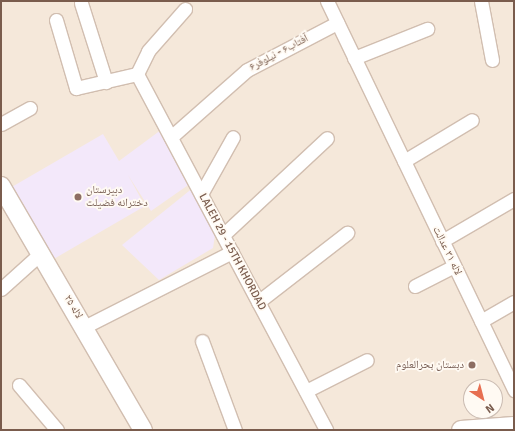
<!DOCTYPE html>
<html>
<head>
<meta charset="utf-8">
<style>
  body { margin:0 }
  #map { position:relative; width:515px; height:431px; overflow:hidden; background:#fdf6ec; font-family:Signika,"Noto Naskh Arabic",sans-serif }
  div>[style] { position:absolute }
  .residential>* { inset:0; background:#f5e8da }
  .education>* { inset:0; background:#f3e8fa }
  .roads { filter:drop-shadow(1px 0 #d1beb0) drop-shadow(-1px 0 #d1beb0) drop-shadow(0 1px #d1beb0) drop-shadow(0 -1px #d1beb0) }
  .minor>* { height:13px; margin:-6.5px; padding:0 6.5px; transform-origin:6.5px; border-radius:6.5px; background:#fff }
  .secondary>* { height:18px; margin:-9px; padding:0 9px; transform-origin:9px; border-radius:9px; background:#fff }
  .dots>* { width:11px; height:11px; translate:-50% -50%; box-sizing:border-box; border:2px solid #fffaf3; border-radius:50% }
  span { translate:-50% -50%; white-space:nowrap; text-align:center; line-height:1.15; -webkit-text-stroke:3.5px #fffaf3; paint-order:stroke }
  .street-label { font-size:11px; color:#7a5c4d }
  .education-label { font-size:11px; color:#785e54 }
  .left { translate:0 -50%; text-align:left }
  .right { translate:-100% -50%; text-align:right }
  .frame { position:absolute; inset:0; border:2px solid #7a5c4d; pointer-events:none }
  .north { position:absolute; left:463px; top:379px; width:40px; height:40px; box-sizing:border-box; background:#fffaf3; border:1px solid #cabbb1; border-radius:50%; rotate:144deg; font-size:11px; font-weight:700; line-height:16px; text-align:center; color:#7a5c4d }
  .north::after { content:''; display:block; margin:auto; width:14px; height:18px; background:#e76f51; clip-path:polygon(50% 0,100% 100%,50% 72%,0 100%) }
</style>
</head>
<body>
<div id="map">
  <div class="residential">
    <i style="clip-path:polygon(evenodd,1px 1px,514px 1px,514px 430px,1px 430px,1px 1px,471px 387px,495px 387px,495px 411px,471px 411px,471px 387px)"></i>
  </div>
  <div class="education">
    <i style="clip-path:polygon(165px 127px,194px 181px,151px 211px,128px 175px,145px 206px,52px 260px,10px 188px,103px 134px,119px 161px)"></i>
    <i style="clip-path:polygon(199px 183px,217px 222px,213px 248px,159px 280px,122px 245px)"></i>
  </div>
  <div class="roads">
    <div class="minor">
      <i style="left:327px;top:1px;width:432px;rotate:64.3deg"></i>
      <i style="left:481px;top:1px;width:60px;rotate:79.4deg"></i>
      <i style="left:81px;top:3px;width:83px;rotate:72.4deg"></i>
      <i style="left:56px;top:20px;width:71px;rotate:73.6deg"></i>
      <i style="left:76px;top:88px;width:63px;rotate:-12.9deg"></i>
      <i style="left:354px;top:58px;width:79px;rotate:-21.7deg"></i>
      <i style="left:137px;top:74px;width:403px;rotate:62deg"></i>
      <i style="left:137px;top:74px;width:25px;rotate:-64deg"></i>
      <i style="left:148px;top:51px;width:56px;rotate:-48.6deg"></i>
      <i style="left:1px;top:124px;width:33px;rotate:-29deg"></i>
      <i style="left:171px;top:137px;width:101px;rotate:-41.4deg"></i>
      <i style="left:247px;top:70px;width:102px;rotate:-27.6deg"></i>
      <i style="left:404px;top:161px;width:79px;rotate:-31.1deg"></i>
      <i style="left:201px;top:194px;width:65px;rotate:-60.7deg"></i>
      <i style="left:223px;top:235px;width:142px;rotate:-43deg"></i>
      <i style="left:442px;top:241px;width:83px;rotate:-30.3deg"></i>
      <i style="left:415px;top:286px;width:44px;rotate:-27.1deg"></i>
      <i style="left:1px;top:289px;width:54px;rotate:-42deg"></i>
      <i style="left:258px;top:302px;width:113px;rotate:-37.8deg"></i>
      <i style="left:481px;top:321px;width:38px;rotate:-30deg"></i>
      <i style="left:84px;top:327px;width:166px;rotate:-26.9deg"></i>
      <i style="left:202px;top:341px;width:95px;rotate:69.7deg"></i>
      <i style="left:19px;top:385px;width:59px;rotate:49.8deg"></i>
      <i style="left:306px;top:391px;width:68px;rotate:-26.9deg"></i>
    </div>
    <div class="secondary">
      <i style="left:1px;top:186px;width:282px;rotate:59.8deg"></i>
      <i style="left:461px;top:430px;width:53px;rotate:-4.3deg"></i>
    </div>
  </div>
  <div class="dots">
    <i style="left:78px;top:197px;background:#8d6e63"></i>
    <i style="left:472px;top:365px;background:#8d6e63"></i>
  </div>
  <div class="street-label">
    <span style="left:279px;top:53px;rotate:-28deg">آفتاب۶ - نیلوفر۶</span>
    <span style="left:447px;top:251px;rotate:64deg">لاله ۳۱ عدالت</span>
    <span style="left:232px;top:252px;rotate:62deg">LALEH 29 - 15TH KHORDAD</span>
    <span style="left:73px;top:307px;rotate:59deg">لاله ۲۵</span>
  </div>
  <div class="education-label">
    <span class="left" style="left:86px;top:197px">دبیرستان<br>دخترانه فضیلت</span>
    <span class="right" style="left:464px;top:365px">دبستان بحرالعلوم</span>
  </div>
  <div class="frame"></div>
  <div class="north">N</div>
</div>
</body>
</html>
